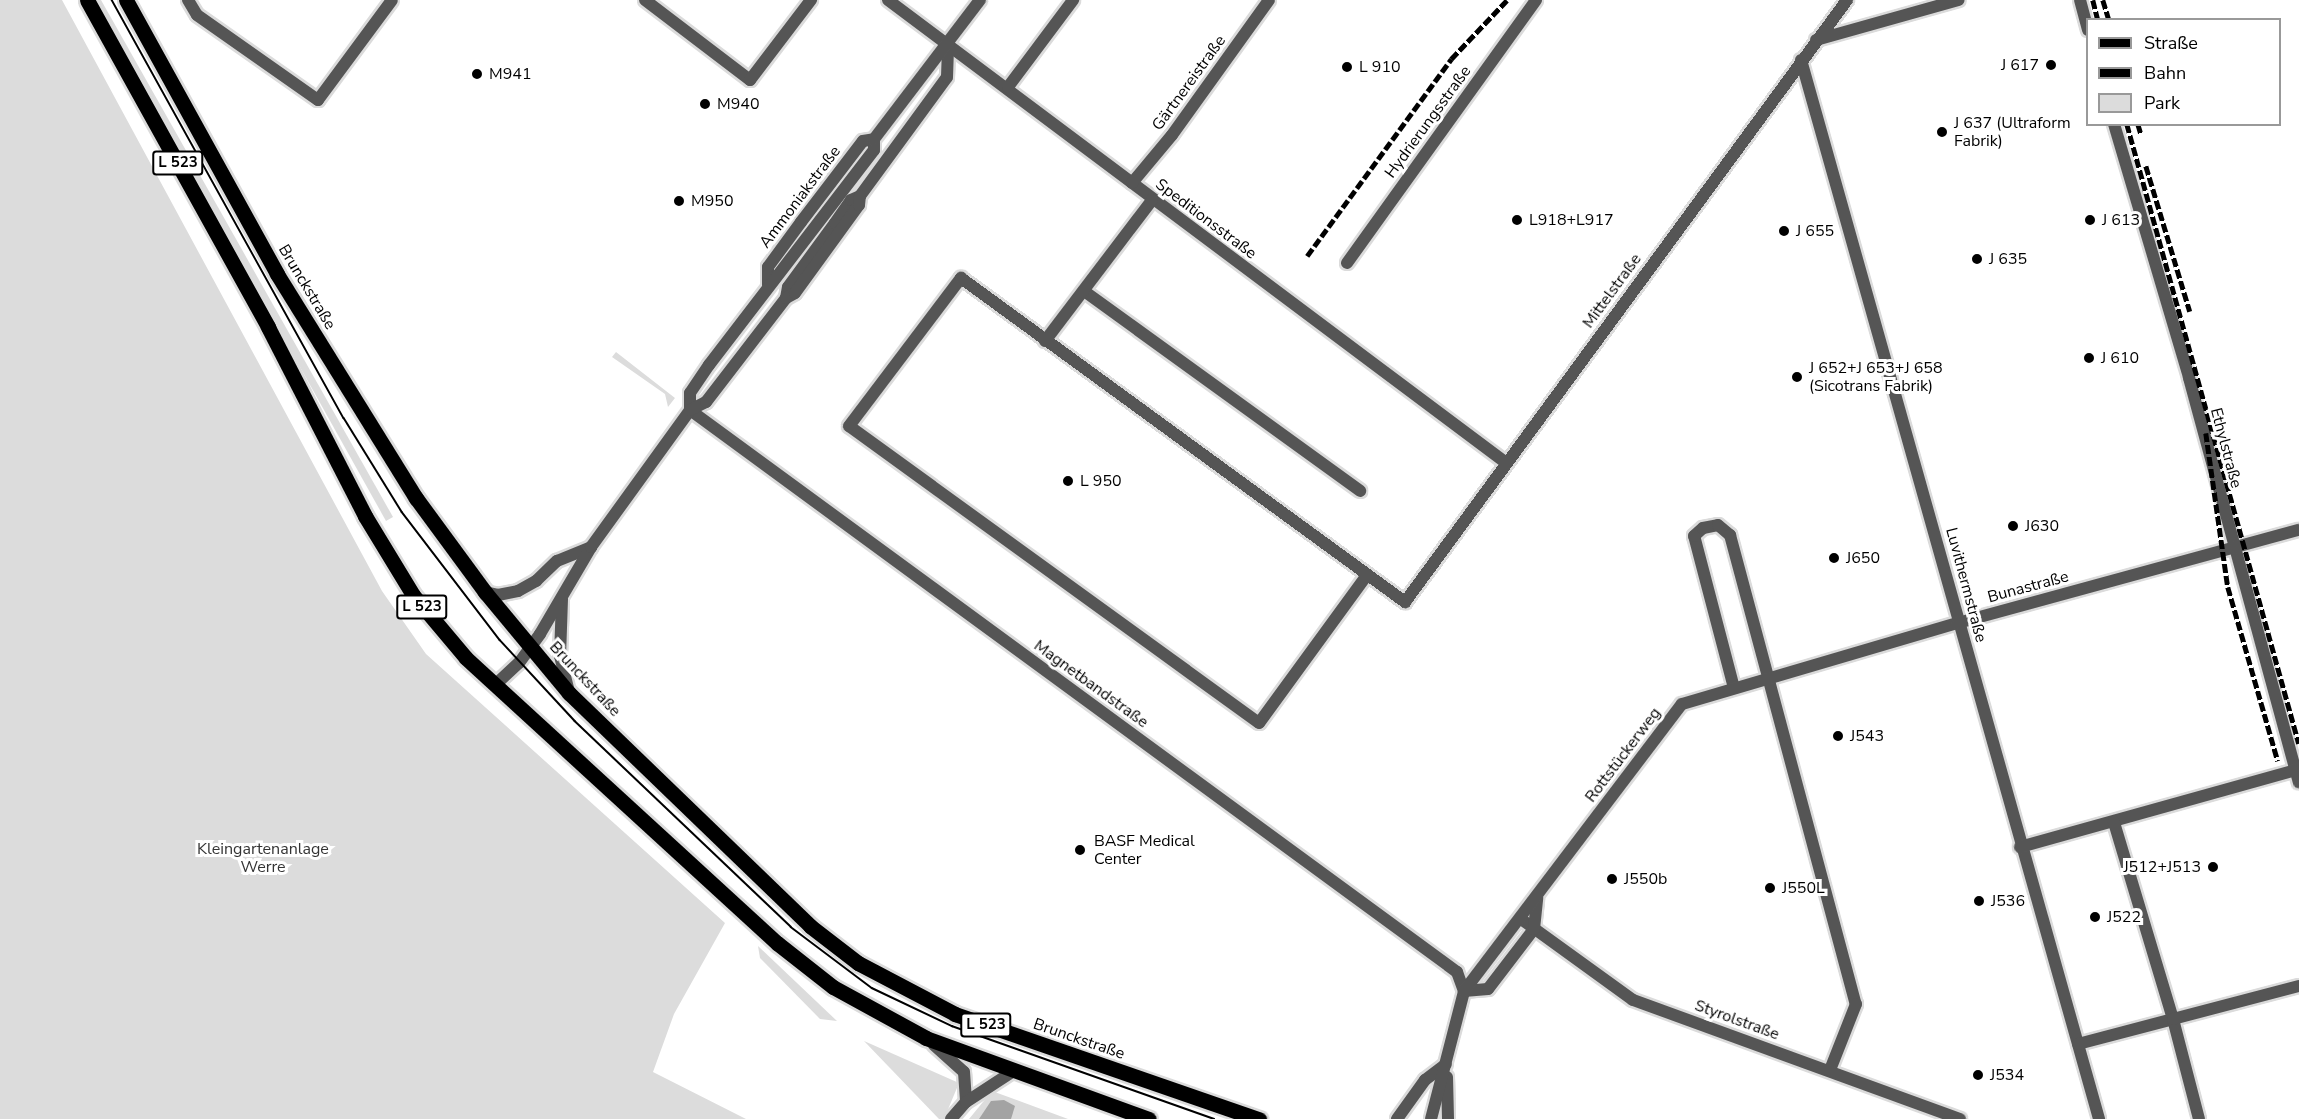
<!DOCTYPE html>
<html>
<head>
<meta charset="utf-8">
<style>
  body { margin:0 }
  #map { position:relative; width:2299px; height:1119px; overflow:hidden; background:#fff; font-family:"Nunito Sans",sans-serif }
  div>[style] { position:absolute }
  .green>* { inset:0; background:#dcdcdc }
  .water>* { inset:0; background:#a3a3a3 }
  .roads { filter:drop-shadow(2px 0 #dbdbdb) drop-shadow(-2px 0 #dbdbdb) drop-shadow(0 2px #dbdbdb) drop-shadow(0 -2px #dbdbdb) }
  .street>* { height:12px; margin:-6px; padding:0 6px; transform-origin:6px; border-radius:6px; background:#555 }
  .primary>* { height:15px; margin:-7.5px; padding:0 7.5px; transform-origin:7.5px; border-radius:7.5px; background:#000 }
  .tram>* { height:1.5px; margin:-0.75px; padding:0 0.75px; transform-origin:0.75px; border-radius:0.75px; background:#000 }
  .rail>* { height:4.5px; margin-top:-2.25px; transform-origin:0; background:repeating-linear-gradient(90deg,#000 0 9px,transparent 0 12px) }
  .dots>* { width:16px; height:16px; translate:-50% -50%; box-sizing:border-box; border:3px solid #fff; border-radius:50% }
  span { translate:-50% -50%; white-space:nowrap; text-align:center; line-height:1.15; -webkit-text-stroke:6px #fff; paint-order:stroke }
  .shield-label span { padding:2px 4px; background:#fff; border:2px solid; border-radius:4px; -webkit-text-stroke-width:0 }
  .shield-label { font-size:15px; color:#000; font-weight:700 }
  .poi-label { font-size:16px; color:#000 }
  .right { translate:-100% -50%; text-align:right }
  .left { translate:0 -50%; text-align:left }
  .street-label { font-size:16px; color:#000 }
  .park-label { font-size:16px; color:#333 }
  .legend { position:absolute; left:2086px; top:18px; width:195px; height:108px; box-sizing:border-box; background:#fff; border:2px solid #999; margin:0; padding:8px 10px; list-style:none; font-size:18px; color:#000 }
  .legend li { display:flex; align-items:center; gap:12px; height:30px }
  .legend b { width:30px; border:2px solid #999 }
</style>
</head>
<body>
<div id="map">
  <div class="green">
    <i style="clip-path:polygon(0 0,62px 0,382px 591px,426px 654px,725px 923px,674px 1014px,653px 1072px,746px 1119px,0 1119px)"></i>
    <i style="clip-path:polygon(95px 0,101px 0,393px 517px,386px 521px)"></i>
    <i style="clip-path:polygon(616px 352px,675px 398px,668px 407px,665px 394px,612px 357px)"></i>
    <i style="clip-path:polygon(758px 946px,837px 1021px,820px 1019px,760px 958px)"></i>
    <i style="clip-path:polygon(864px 1041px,959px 1083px,944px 1119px,939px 1119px)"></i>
    <i style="clip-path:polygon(992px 1091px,1068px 1119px,969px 1119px)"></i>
  </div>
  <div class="water">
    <i style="clip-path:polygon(1004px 1100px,1015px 1106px,1011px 1119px,979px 1119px,991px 1101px)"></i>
  </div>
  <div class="roads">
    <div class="street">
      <i style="left:188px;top:0;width:17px;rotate:59deg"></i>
      <i style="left:197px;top:15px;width:148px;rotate:35.1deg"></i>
      <i style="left:318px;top:100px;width:124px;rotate:-53.5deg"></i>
      <i style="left:645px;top:0;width:132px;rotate:37.3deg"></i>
      <i style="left:750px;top:80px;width:101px;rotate:-52.7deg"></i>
      <i style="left:888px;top:0;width:771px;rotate:36.83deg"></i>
      <i style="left:2080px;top:0;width:31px;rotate:75deg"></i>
      <i style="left:1816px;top:40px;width:148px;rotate:-15.7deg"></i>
      <i style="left:1801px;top:60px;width:1100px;rotate:74.28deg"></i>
      <i style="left:1008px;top:87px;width:109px;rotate:-53.2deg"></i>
      <i style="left:2114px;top:124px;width:265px;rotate:73.5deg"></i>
      <i style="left:2189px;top:378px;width:419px;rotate:74.8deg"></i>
      <i style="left:1132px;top:183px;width:62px;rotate:-50.2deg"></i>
      <i style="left:1172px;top:135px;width:166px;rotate:-54.3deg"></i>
      <i style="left:1347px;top:263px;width:324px;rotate:-54.3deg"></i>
      <i style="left:768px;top:285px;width:18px;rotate:-90deg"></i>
      <i style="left:768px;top:267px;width:56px;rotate:-53.7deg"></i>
      <i style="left:801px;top:222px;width:102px;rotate:-52.6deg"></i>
      <i style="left:863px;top:141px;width:11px;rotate:-10deg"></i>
      <i style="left:1084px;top:291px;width:341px;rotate:35.9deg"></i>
      <i style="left:786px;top:298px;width:11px;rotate:-80deg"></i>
      <i style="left:788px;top:287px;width:79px;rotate:-53.7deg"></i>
      <i style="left:835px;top:223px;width:28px;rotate:-55deg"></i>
      <i style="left:851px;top:200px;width:10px;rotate:-24deg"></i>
      <i style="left:860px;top:196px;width:147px;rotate:-53.8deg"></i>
      <i style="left:947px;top:77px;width:35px;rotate:-88deg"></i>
      <i style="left:1045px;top:341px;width:177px;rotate:-52.8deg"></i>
      <i style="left:690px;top:410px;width:951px;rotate:36.23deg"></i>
      <i style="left:1457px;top:972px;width:20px;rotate:70deg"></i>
      <i style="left:690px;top:410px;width:17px;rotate:-90deg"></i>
      <i style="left:690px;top:393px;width:34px;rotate:-56deg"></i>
      <i style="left:709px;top:365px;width:271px;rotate:-52.5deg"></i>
      <i style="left:874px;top:150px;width:11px;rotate:-90deg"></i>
      <i style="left:874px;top:139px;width:175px;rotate:-52.7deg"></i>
      <i style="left:1367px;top:575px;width:183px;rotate:126.1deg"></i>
      <i style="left:1259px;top:723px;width:506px;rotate:-144.08deg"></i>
      <i style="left:849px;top:426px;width:186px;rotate:-52.9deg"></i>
      <i style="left:961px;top:278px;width:550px;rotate:36.12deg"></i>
      <i style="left:1405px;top:602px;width:747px;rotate:-53.71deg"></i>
      <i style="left:485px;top:592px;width:13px;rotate:13deg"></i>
      <i style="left:498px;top:595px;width:20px;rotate:-11deg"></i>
      <i style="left:518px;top:591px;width:21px;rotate:-29deg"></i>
      <i style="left:536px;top:581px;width:29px;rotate:-44deg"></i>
      <i style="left:557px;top:561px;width:37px;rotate:-22deg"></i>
      <i style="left:562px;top:599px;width:57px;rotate:92deg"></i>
      <i style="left:560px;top:656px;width:34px;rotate:76deg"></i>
      <i style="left:495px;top:685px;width:33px;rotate:-43deg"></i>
      <i style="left:519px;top:663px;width:36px;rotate:-54deg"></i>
      <i style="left:540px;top:634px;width:101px;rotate:-59.6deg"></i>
      <i style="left:591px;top:547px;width:169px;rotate:-54.1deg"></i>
      <i style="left:690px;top:410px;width:18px;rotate:-27deg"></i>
      <i style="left:706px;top:402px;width:131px;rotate:-52.4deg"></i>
      <i style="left:786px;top:298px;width:10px;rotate:-29deg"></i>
      <i style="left:795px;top:293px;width:109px;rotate:-54deg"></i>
      <i style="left:859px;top:205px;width:9px;rotate:-84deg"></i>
      <i style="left:1734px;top:688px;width:157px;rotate:-104.7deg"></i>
      <i style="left:1694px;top:536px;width:12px;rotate:-42deg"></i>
      <i style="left:1703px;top:528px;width:15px;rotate:-11deg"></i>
      <i style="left:1718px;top:525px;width:16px;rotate:40deg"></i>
      <i style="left:1730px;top:535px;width:486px;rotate:75deg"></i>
      <i style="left:1856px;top:1004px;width:71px;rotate:111.5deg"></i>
      <i style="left:2020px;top:847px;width:287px;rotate:-15.6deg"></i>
      <i style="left:1521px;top:919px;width:138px;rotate:35.9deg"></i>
      <i style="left:1633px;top:1000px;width:348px;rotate:20deg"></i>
      <i style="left:1464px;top:991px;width:24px;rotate:-5deg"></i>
      <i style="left:1488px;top:989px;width:76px;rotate:-52.5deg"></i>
      <i style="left:1534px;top:929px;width:31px;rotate:-84deg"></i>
      <i style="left:2078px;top:1044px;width:98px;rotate:-14.7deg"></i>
      <i style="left:2173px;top:1019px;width:206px;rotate:-106.7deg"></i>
      <i style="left:934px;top:1045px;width:40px;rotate:42deg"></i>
      <i style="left:964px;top:1072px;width:30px;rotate:86deg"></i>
      <i style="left:1447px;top:1077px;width:42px;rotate:88.6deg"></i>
      <i style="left:951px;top:1119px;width:23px;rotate:-49deg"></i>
      <i style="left:966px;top:1102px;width:59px;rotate:-33.1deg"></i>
      <i style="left:1397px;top:1119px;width:48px;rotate:-54.3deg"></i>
      <i style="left:1425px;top:1080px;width:26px;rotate:-37deg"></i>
      <i style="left:1431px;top:1119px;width:132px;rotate:-75.5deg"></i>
      <i style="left:1464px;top:991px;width:360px;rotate:-52.8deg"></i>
      <i style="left:1682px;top:704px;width:288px;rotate:-16.4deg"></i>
      <i style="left:1958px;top:623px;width:353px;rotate:-15.3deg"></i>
      <i style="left:2199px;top:1119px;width:103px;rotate:-104.6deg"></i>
      <i style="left:2173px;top:1019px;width:130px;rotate:-14.7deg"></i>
    </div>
    <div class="primary">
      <i style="left:87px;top:0;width:374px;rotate:61deg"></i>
      <i style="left:268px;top:327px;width:212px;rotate:62.8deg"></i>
      <i style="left:365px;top:516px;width:92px;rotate:58.7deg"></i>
      <i style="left:413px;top:595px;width:82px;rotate:49.9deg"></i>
      <i style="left:466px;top:658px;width:422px;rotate:42.5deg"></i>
      <i style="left:777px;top:943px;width:71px;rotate:38.2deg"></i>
      <i style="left:833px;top:987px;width:106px;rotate:28.7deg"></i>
      <i style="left:926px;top:1038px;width:237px;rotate:20deg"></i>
      <i style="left:126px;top:0;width:313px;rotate:61.1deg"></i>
      <i style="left:277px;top:274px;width:264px;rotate:58.2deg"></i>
      <i style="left:416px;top:498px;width:117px;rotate:53.7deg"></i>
      <i style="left:485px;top:592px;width:131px;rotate:50.3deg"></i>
      <i style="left:569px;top:693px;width:335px;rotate:44deg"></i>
      <i style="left:810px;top:926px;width:61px;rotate:37.6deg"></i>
      <i style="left:858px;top:963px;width:110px;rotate:27.7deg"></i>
      <i style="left:955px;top:1014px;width:322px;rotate:19.1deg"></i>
    </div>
  </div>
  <div class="tram">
    <i style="left:112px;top:0;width:478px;rotate:61deg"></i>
    <i style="left:344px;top:418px;width:110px;rotate:58.3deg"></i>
    <i style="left:402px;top:512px;width:161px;rotate:52.6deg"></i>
    <i style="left:500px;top:640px;width:110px;rotate:47.2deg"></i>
    <i style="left:575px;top:721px;width:298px;rotate:43.6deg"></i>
    <i style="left:791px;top:927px;width:101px;rotate:37deg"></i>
    <i style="left:872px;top:988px;width:89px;rotate:25.4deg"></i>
    <i style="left:952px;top:1026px;width:278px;rotate:19.5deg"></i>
  </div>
  <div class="rail">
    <i style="left:2093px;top:0;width:21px;rotate:76deg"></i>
    <i style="left:2103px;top:0;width:21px;rotate:73deg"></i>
    <i style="left:2127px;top:124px;width:643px;rotate:74.49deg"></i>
    <i style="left:2138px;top:124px;width:10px;rotate:73deg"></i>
    <i style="left:2146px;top:166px;width:152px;rotate:73.2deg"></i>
    <i style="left:1307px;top:256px;width:244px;rotate:-53.8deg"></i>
    <i style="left:1451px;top:59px;width:81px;rotate:-46.5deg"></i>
    <i style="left:2206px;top:433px;width:156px;rotate:81.9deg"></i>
    <i style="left:2228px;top:587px;width:181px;rotate:74deg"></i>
  </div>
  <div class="dots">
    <i style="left:2051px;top:65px;background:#000"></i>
    <i style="left:1347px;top:67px;background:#000"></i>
    <i style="left:477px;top:74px;background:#000"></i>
    <i style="left:705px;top:104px;background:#000"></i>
    <i style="left:1942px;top:132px;background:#000"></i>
    <i style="left:679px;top:201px;background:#000"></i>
    <i style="left:1517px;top:220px;background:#000"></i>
    <i style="left:2090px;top:220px;background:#000"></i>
    <i style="left:1784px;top:231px;background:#000"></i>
    <i style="left:1977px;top:259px;background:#000"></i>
    <i style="left:2089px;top:358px;background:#000"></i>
    <i style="left:1797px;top:377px;background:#000"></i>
    <i style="left:1068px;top:481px;background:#000"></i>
    <i style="left:2013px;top:526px;background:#000"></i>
    <i style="left:1834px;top:558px;background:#000"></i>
    <i style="left:1838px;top:736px;background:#000"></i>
    <i style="left:1080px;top:850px;background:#000"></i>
    <i style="left:2213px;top:867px;background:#000"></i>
    <i style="left:1612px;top:879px;background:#000"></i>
    <i style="left:1770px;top:888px;background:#000"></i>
    <i style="left:1979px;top:901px;background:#000"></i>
    <i style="left:2095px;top:917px;background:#000"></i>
    <i style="left:1978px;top:1075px;background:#000"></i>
  </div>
  <div class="shield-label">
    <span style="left:178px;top:163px">L 523</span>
    <span style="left:422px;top:607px">L 523</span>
    <span style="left:986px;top:1025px">L 523</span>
  </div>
  <div class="poi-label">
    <span class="right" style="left:2039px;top:65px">J 617</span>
    <span class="left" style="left:1359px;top:67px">L 910</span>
    <span class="left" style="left:489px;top:74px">M941</span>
    <span class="left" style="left:717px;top:104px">M940</span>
    <span class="left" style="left:1954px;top:132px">J 637 (Ultraform<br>Fabrik)</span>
    <span class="left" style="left:691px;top:201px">M950</span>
    <span class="left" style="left:1529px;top:220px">L918+L917</span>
    <span class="left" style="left:2102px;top:220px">J 613</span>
    <span class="left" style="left:1796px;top:231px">J 655</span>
    <span class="left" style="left:1989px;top:259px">J 635</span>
    <span class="left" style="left:2101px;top:358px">J 610</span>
    <span class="left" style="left:1809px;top:377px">J 652+J 653+J 658<br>(Sicotrans Fabrik)</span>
    <span class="left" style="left:1080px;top:481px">L 950</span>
    <span class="left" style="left:2025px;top:526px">J630</span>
    <span class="left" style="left:1846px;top:558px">J650</span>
    <span class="left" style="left:1850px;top:736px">J543</span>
    <span class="left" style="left:1094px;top:850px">BASF Medical<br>Center</span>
    <span class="right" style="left:2201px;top:867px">J512+J513</span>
    <span class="left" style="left:1624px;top:879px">J550b</span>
    <span class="left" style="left:1782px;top:888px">J550L</span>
    <span class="left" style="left:1991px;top:901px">J536</span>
    <span class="left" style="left:2107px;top:917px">J522</span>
    <span class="left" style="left:1990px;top:1075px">J534</span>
  </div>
  <div class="street-label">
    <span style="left:1189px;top:83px;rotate:-54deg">Gärtnereistraße</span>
    <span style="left:1428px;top:122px;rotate:-54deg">Hydrierungsstraße</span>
    <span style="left:800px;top:197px;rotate:-53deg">Ammoniakstraße</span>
    <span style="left:1206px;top:219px;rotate:37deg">Speditionsstraße</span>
    <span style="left:307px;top:287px;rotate:59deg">Brunckstraße</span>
    <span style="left:1612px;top:291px;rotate:-54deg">Mittelstraße</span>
    <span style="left:2226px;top:448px;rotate:75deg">Ethylstraße</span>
    <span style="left:1966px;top:585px;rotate:75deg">Luvithermstraße</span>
    <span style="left:2028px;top:587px;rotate:-15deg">Bunastraße</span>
    <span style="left:585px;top:679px;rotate:47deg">Brunckstraße</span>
    <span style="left:1091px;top:684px;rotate:36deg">Magnetbandstraße</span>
    <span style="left:1623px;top:755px;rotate:-53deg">Rottstückerweg</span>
    <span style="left:1737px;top:1020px;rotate:20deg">Styrolstraße</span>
    <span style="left:1079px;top:1039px;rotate:19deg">Brunckstraße</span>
  </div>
  <div class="park-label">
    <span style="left:263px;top:858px">Kleingartenanlage<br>Werre</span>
  </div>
  <ul class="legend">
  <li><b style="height:8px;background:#000"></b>Straße</li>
  <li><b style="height:8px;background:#000"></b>Bahn</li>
  <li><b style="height:16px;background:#dcdcdc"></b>Park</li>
  </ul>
</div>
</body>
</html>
